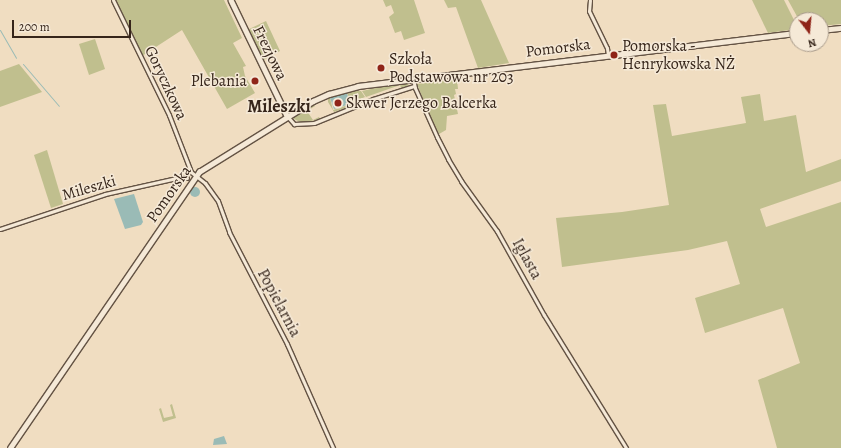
<!DOCTYPE html>
<html>
<head>
<meta charset="utf-8">
<style>
  body { margin:0 }
  #map { position:relative; width:841px; height:448px; overflow:hidden; background:#f0ddc1; font-family:Alegreya,serif }
  div>[style] { position:absolute }
  .green>* { inset:0; background:#c0bf8e }
  .water>* { inset:0; background:#9abbb6 }
  .round { border-radius:50% }
  .stream>* { height:1px; margin:-0.5px; padding:0 0.5px; transform-origin:0.5px; border-radius:0.5px; background:#9abbb6 }
  .roads { filter:drop-shadow(1px 0 #645344) drop-shadow(-1px 0 #645344) drop-shadow(0 1px #645344) drop-shadow(0 -1px #645344) }
  .street>* { height:3px; margin:-1.5px; padding:0 1.5px; transform-origin:1.5px; border-radius:1.5px; background:#f5e9d7 }
  .secondary>* { height:4.5px; margin:-2.25px; padding:0 2.25px; transform-origin:2.25px; border-radius:2.25px; background:#f5e9d7 }
  .dots>* { width:11px; height:11px; translate:-50% -50%; box-sizing:border-box; border:2px solid #f5e9d7; border-radius:50% }
  span { translate:-50% -50%; white-space:nowrap; text-align:center; line-height:1.15; -webkit-text-stroke:3px #f5e9d7; paint-order:stroke }
  .poi-label { font-size:16px; color:#36251a }
  .left { translate:0 -50%; text-align:left }
  .right { translate:-100% -50%; text-align:right }
  .street-label { font-size:16px; color:#36251a }
  .quarter-label { font-size:18px; color:#36251a; font-weight:700 }
  .north { position:absolute; left:789px; top:12px; width:40px; height:40px; box-sizing:border-box; background:#f5e9d7; border:1px solid #a99b8b; border-radius:50%; rotate:164deg; font-size:11px; font-weight:700; line-height:16px; text-align:center; color:#36251a }
  .north::after { content:''; display:block; margin:auto; width:14px; height:18px; background:#8f2418; clip-path:polygon(50% 0,100% 100%,50% 72%,0 100%) }
  .scale { position:absolute; left:12px; top:20px; width:119px; height:18px; box-sizing:border-box; border:2px solid #36251a; border-top:0; padding-left:5px; font-size:12px; line-height:14px; white-space:nowrap; color:#36251a; -webkit-text-stroke:3px #f5e9d7; paint-order:stroke }
</style>
</head>
<body>
<div id="map">
  <div class="green">
    <i style="clip-path:polygon(115px 0,224px 0,242px 38px,233px 43px,246px 66px,243px 67px,245px 76px,255px 93px,227px 109px,182px 30px,142px 56px)"></i>
    <i style="clip-path:polygon(383px 0,414px 0,425px 33px,404px 40px,401px 31px,395px 33px,389px 17px,394px 13px,391px 5px,386px 7px)"></i>
    <i style="clip-path:polygon(444px 0,481px 0,509px 63px,478px 68px,456px 7px,448px 8px)"></i>
    <i style="clip-path:polygon(752px 0,784px 0,797px 26px,797px 29px,768px 33px)"></i>
    <i style="clip-path:polygon(788px 0,841px 0,841px 24px,821px 26px,821px 20px,799px 20px)"></i>
    <i style="clip-path:polygon(266px 21px,280px 51px,262px 61px,247px 30px)"></i>
    <i style="clip-path:polygon(95px 39px,105px 69px,89px 75px,79px 44px)"></i>
    <i style="clip-path:polygon(19px 64px,42px 92px,0 107px,0 71px)"></i>
    <i style="clip-path:polygon(457px 79px,458px 89px,455px 89px,456px 94px,454px 95px,458px 114px,447px 116px,446px 130px,439px 134px,436px 132px,417px 84px)"></i>
    <i style="clip-path:polygon(409px 83px,407px 87px,401px 88px,400px 85px,366px 97px,362px 91px,385px 86px)"></i>
    <i style="clip-path:polygon(evenodd,347px 91px,361px 91px,365px 97px,353px 102px,354px 105px,334px 112px,328px 102px,328px 98px,347px 91px,347px 92px,351px 104px,333px 110px,330px 98px,347px 92px)"></i>
    <i style="clip-path:polygon(760px 94px,764px 121px,796px 115px,806px 172px,841px 159px,841px 181px,760px 209px,766px 227px,841px 202px,841px 448px,777px 448px,758px 380px,800px 363px,783px 308px,705px 333px,695px 298px,740px 284px,727px 241px,688px 250px,562px 267px,556px 218px,622px 212px,669px 205px,653px 105px,666px 104px,672px 136px,746px 123px,741px 97px)"></i>
    <i style="clip-path:polygon(314px 104px,315px 106px,307px 111px,313px 120px,319px 117px,320px 119px,302px 123px,294px 119px,294px 116px)"></i>
    <i style="clip-path:polygon(47px 150px,63px 204px,51px 208px,34px 155px)"></i>
    <i style="clip-path:polygon(172px 404px,176px 418px,163px 422px,159px 409px,161px 408px,164px 418px,173px 416px,170px 405px)"></i>
  </div>
  <div class="water">
    <i style="clip-path:polygon(347px 93px,350px 104px,334px 109px,330px 98px)"></i>
    <i class="round" style="left:190px;top:187px;width:10px;height:10px"></i>
    <i style="clip-path:polygon(134px 194px,143px 222px,141px 225px,125px 229px,114px 199px)"></i>
    <i style="clip-path:polygon(224px 436px,227px 444px,213px 445px,214px 439px)"></i>
  </div>
  <div class="stream">
    <i style="left:0;top:30px;width:32px;rotate:60deg"></i>
    <i style="left:23px;top:64px;width:55px;rotate:49.4deg"></i>
  </div>
  <div class="roads">
    <div class="street">
      <i style="left:113px;top:0;width:128px;rotate:64deg"></i>
      <i style="left:169px;top:115px;width:61px;rotate:68.9deg"></i>
      <i style="left:191px;top:172px;width:18px;rotate:38deg"></i>
      <i style="left:205px;top:183px;width:22px;rotate:54deg"></i>
      <i style="left:218px;top:201px;width:33px;rotate:70deg"></i>
      <i style="left:229px;top:232px;width:126px;rotate:62.6deg"></i>
      <i style="left:287px;top:344px;width:114px;rotate:66.1deg"></i>
      <i style="left:590px;top:0;width:11px;rotate:95deg"></i>
      <i style="left:589px;top:11px;width:41px;rotate:64.1deg"></i>
      <i style="left:607px;top:48px;width:7px;rotate:82deg"></i>
      <i style="left:413px;top:79px;width:9px;rotate:77deg"></i>
      <i style="left:415px;top:88px;width:54px;rotate:65.8deg"></i>
      <i style="left:437px;top:137px;width:25px;rotate:63deg"></i>
      <i style="left:448px;top:159px;width:26px;rotate:59deg"></i>
      <i style="left:461px;top:181px;width:62px;rotate:54.2deg"></i>
      <i style="left:497px;top:231px;width:96px;rotate:60.8deg"></i>
      <i style="left:544px;top:315px;width:156px;rotate:58.3deg"></i>
      <i style="left:287px;top:116px;width:11px;rotate:49deg"></i>
      <i style="left:294px;top:124px;width:20px;rotate:-3deg"></i>
      <i style="left:314px;top:123px;width:64px;rotate:-22.1deg"></i>
      <i style="left:373px;top:99px;width:43px;rotate:-17.6deg"></i>
      <i style="left:0;top:229px;width:111px;rotate:-18.4deg"></i>
      <i style="left:105px;top:194px;width:78px;rotate:-12.6deg"></i>
      <i style="left:181px;top:177px;width:6px;rotate:9deg"></i>
    </div>
    <div class="secondary">
      <i style="left:231px;top:0;width:129px;rotate:64.2deg"></i>
      <i style="left:821px;top:30px;width:20px;rotate:-6deg"></i>
      <i style="left:10px;top:448px;width:335px;rotate:-55.6deg"></i>
      <i style="left:199px;top:172px;width:134px;rotate:-31.9deg"></i>
      <i style="left:313px;top:101px;width:17px;rotate:-24deg"></i>
      <i style="left:329px;top:94px;width:30px;rotate:-15deg"></i>
      <i style="left:358px;top:86px;width:442px;rotate:-6.9deg"></i>
    </div>
  </div>
  <div class="dots">
    <i style="left:614px;top:55px;background:#8f2418"></i>
    <i style="left:381px;top:68px;background:#8f2418"></i>
    <i style="left:255px;top:81px;background:#8f2418"></i>
    <i style="left:338px;top:103px;background:#8f2418"></i>
  </div>
  <div class="poi-label">
    <span class="left" style="left:622px;top:55px">Pomorska -<br>Henrykowska NŻ</span>
    <span class="left" style="left:389px;top:68px">Szkoła<br>Podstawowa nr 203</span>
    <span class="right" style="left:247px;top:81px">Plebania</span>
    <span class="left" style="left:346px;top:103px">Skwer Jerzego Balcerka</span>
  </div>
  <div class="street-label">
    <span style="left:558px;top:48px;rotate:-7deg">Pomorska</span>
    <span style="left:270px;top:53px;rotate:64deg">Frezjowa</span>
    <span style="left:166px;top:83px;rotate:65deg">Goryczkowa</span>
    <span style="left:89px;top:188px;rotate:-16deg">Mileszki</span>
    <span style="left:169px;top:194px;rotate:-55deg">Pomorska</span>
    <span style="left:527px;top:259px;rotate:61deg">Iglasta</span>
    <span style="left:279px;top:303px;rotate:62deg">Popielarnia</span>
  </div>
  <div class="quarter-label">
    <span style="left:279px;top:106px">Mileszki</span>
  </div>
  <div class="north">N</div>
  <div class="scale">200 m</div>
</div>
</body>
</html>
